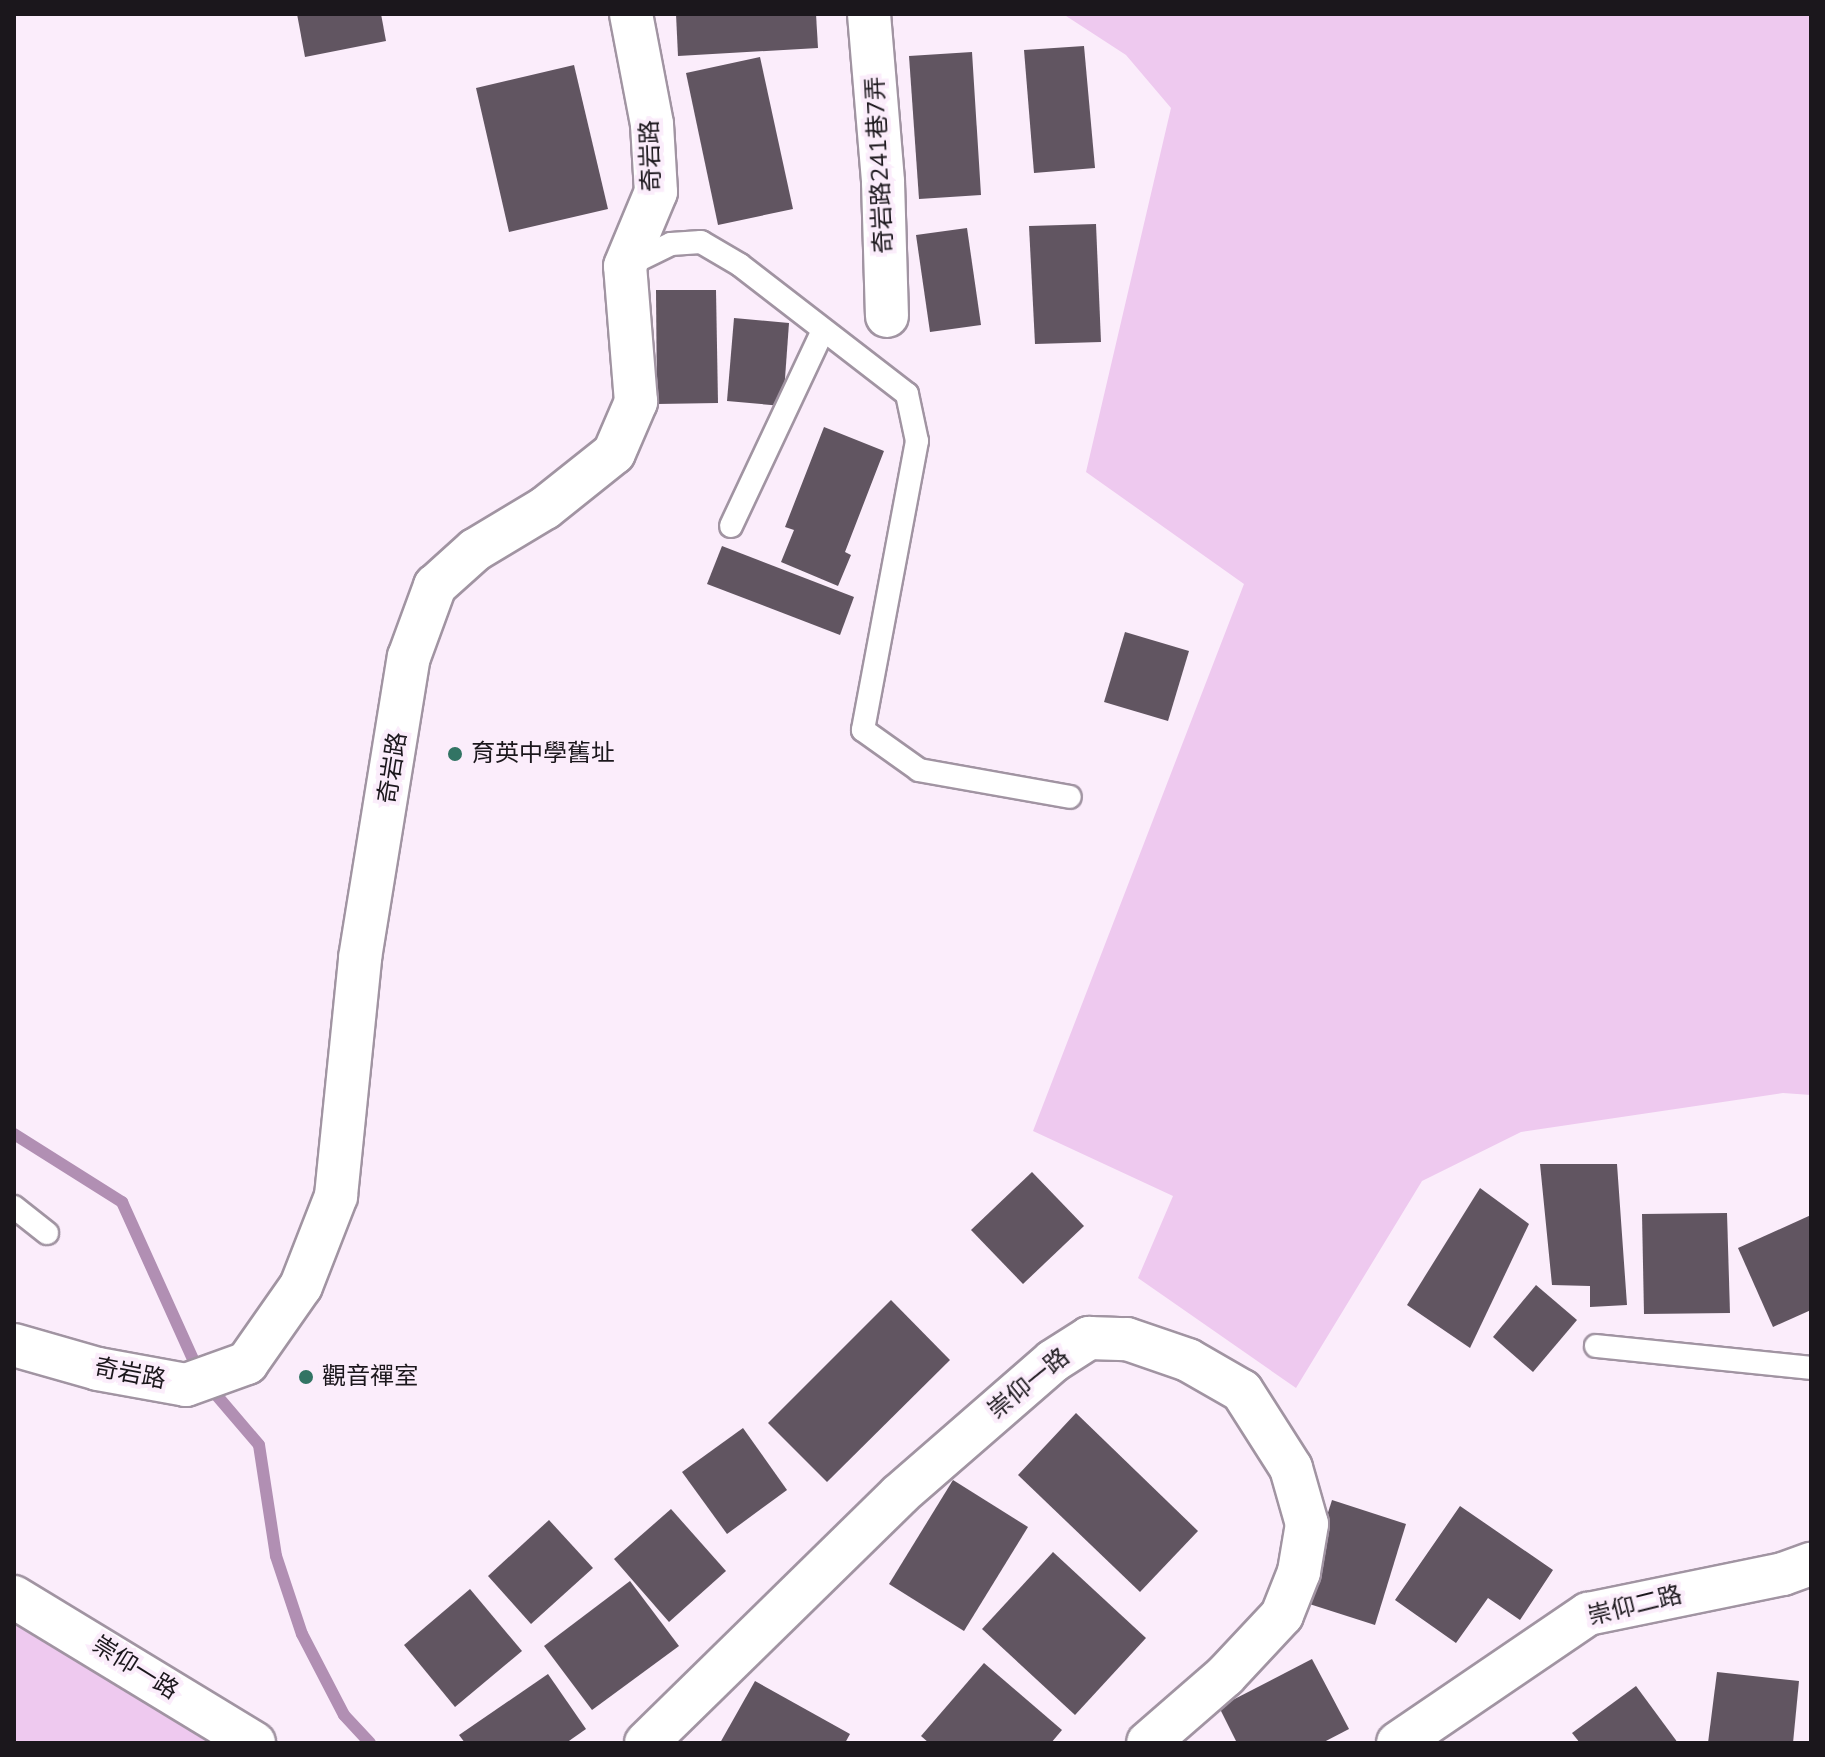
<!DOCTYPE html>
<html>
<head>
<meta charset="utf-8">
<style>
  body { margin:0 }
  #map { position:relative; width:1825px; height:1757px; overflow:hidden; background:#fbedfb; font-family:"Nunito Sans","Noto Sans TC",sans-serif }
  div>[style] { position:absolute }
  .green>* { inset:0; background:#eec9ef }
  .stream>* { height:12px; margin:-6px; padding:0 6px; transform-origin:6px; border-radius:6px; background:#b18fb3 }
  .building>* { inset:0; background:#615561 }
  .roads { filter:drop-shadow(2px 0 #a194a2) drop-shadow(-2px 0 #a194a2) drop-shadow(0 2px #a194a2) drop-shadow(0 -2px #a194a2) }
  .lane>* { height:22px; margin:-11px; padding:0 11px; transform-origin:11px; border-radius:11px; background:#fff }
  .street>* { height:42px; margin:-21px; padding:0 21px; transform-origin:21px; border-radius:21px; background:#fff }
  .dots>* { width:22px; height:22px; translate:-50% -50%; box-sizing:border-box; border:4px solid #fbedfb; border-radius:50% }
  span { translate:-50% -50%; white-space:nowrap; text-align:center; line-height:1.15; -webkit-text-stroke:8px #fbedfb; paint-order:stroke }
  .street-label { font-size:24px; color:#1b171c }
  .poi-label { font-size:24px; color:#1b171c }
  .left { translate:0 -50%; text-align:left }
  .frame { position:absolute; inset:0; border:16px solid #1b171c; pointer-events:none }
</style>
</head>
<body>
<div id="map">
  <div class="green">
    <i style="clip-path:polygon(1063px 14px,1811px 14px,1811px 1095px,1783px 1093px,1521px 1132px,1422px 1181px,1296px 1388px,1138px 1278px,1173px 1196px,1033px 1131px,1244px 584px,1086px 472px,1171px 108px,1126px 55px)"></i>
    <i style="clip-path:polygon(14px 1624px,42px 1635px,221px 1743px,14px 1743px)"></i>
  </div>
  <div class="stream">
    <i style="left:14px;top:1134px;width:128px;rotate:32.2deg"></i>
    <i style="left:122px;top:1202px;width:192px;rotate:65.7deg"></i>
    <i style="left:201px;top:1377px;width:89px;rotate:49.5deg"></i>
    <i style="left:259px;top:1445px;width:112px;rotate:81.3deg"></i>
    <i style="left:276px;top:1556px;width:82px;rotate:71.6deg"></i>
    <i style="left:302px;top:1634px;width:91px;rotate:62.6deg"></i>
    <i style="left:344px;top:1715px;width:38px;rotate:47deg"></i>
  </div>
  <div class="building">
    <i style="clip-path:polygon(297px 14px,381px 14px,386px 41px,305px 57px)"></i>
    <i style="clip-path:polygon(676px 14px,816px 14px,818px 48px,678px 56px)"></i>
    <i style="clip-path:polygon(1084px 46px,1095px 168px,1034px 173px,1024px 50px)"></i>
    <i style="clip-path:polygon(972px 52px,981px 195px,919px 199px,909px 56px)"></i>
    <i style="clip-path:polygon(760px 57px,793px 209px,718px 225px,686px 73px)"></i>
    <i style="clip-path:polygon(574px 65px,608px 209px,509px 232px,476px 88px)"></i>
    <i style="clip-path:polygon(1096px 224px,1101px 342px,1035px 344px,1029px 226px)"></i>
    <i style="clip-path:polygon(967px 228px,981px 325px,930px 332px,916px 235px)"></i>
    <i style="clip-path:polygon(656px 290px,716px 290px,718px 403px,657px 404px)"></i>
    <i style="clip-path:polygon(734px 318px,789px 323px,783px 406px,727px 401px)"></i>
    <i style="clip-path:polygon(824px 427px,884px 451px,845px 552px,851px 555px,838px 586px,781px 562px,794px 530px,785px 527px)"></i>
    <i style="clip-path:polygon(722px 546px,854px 597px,840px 635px,707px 584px)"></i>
    <i style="clip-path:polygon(1125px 632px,1189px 651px,1168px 721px,1104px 702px)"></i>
    <i style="clip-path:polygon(1540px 1164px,1617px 1164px,1627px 1305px,1590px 1307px,1590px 1286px,1552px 1285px)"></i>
    <i style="clip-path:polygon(1032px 1172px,1084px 1226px,1023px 1284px,971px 1230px)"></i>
    <i style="clip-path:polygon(1480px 1188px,1529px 1224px,1470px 1348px,1407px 1305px)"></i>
    <i style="clip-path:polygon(1727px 1213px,1730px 1313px,1644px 1314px,1642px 1214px)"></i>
    <i style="clip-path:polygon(1811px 1215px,1811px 1310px,1773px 1327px,1738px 1248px)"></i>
    <i style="clip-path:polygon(1536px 1285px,1577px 1320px,1533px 1372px,1493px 1337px)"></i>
    <i style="clip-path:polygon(891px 1300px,950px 1360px,827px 1482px,768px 1423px)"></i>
    <i style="clip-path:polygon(1076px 1413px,1198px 1531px,1140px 1592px,1018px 1475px)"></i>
    <i style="clip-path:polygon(743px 1428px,787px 1490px,727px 1534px,682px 1472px)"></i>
    <i style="clip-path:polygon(953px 1480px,1028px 1527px,964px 1631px,889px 1584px)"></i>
    <i style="clip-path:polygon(1332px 1500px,1406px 1524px,1375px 1625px,1300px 1601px)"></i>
    <i style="clip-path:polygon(1460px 1506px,1553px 1570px,1520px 1620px,1488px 1598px,1456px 1643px,1395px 1600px)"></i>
    <i style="clip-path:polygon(671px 1509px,726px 1571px,669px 1622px,614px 1559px)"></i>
    <i style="clip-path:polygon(549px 1520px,593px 1568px,531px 1624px,488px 1576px)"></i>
    <i style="clip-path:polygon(1053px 1552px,1146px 1638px,1075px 1715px,982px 1629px)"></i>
    <i style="clip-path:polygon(630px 1581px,679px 1646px,592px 1710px,544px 1646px)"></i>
    <i style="clip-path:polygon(470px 1589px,522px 1651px,455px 1707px,404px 1645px)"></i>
    <i style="clip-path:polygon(1312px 1659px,1349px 1729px,1322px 1743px,1237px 1743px,1219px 1707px)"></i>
    <i style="clip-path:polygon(984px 1663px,1062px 1730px,1051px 1743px,929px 1743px,921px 1736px)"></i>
    <i style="clip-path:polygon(1717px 1672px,1799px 1681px,1793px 1743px,1708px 1743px)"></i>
    <i style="clip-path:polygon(548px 1674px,586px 1729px,566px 1743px,465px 1743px,459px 1735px)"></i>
    <i style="clip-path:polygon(755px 1681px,850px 1734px,845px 1743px,720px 1743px)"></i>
    <i style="clip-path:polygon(1636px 1686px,1678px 1743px,1580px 1743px,1572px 1733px)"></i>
  </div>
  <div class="roads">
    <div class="lane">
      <i style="left:626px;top:266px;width:50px;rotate:-26.1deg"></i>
      <i style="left:671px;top:244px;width:30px;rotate:-4deg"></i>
      <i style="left:701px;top:242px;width:45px;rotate:30.5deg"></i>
      <i style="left:740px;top:265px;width:211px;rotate:37.7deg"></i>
      <i style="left:907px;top:394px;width:48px;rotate:78deg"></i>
      <i style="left:917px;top:441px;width:294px;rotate:100.6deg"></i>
      <i style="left:863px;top:730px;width:69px;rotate:35.5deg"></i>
      <i style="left:919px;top:770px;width:153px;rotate:10.1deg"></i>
      <i style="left:731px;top:526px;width:213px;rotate:-64.8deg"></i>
      <i style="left:14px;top:1207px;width:42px;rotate:38.2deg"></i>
      <i style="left:1596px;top:1346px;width:216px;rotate:5.8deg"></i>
    </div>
    <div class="street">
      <i style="left:869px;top:14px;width:169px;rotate:85.2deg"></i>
      <i style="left:883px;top:182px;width:134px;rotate:88.3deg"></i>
      <i style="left:14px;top:1345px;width:87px;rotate:15.9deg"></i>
      <i style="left:98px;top:1369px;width:89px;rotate:10.3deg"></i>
      <i style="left:186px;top:1385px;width:65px;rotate:-19.8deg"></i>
      <i style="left:247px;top:1363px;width:94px;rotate:-55deg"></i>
      <i style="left:301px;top:1286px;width:97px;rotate:-68.7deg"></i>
      <i style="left:336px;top:1196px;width:239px;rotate:-84.2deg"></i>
      <i style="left:360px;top:958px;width:305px;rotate:-80.8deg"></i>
      <i style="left:409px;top:657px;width:76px;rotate:-69.9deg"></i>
      <i style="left:435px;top:586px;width:54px;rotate:-42deg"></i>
      <i style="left:475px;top:550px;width:82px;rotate:-31deg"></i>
      <i style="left:545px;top:508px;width:88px;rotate:-38.6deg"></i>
      <i style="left:614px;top:453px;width:56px;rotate:-66.7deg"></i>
      <i style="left:636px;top:402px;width:136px;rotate:-94.6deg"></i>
      <i style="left:625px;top:266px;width:80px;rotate:-67.3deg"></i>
      <i style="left:656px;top:192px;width:68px;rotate:-93.4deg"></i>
      <i style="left:652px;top:124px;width:112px;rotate:-100.8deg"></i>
      <i style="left:14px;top:1597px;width:281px;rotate:31.3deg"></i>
      <i style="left:646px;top:1743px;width:354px;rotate:-44.4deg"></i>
      <i style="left:899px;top:1495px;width:204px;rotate:-41deg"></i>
      <i style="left:1053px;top:1361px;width:43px;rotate:-32.6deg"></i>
      <i style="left:1089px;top:1338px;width:38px;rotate:2deg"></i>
      <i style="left:1127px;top:1339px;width:65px;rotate:19deg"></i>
      <i style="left:1188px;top:1360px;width:62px;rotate:29.9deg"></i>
      <i style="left:1242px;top:1391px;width:91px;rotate:57.5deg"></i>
      <i style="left:1291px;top:1468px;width:58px;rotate:74.1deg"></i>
      <i style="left:1307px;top:1524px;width:49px;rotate:99.5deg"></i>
      <i style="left:1299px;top:1572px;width:46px;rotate:111.6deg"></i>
      <i style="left:1282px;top:1615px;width:83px;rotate:133.1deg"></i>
      <i style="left:1225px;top:1676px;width:102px;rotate:139deg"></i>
      <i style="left:1398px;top:1743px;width:230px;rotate:-34.2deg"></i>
      <i style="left:1588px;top:1614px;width:199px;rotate:-11.6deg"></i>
      <i style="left:1783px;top:1574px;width:30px;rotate:-20deg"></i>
    </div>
  </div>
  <div class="dots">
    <i style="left:455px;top:754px;background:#327464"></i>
    <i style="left:306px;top:1377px;background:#327464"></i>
  </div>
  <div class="street-label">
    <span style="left:651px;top:156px;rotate:-92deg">奇岩路</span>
    <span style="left:880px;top:165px;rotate:-93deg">奇岩路241巷7弄</span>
    <span style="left:393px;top:768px;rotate:-81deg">奇岩路</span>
    <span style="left:130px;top:1374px;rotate:11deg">奇岩路</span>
    <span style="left:1029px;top:1384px;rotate:-39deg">崇仰一路</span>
    <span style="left:1635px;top:1606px;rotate:-14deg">崇仰二路</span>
    <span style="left:135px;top:1668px;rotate:32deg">崇仰一路</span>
  </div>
  <div class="poi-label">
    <span class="left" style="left:471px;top:754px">育英中學舊址</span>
    <span class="left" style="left:322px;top:1377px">觀音禪室</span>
  </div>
  <div class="frame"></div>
</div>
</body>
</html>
